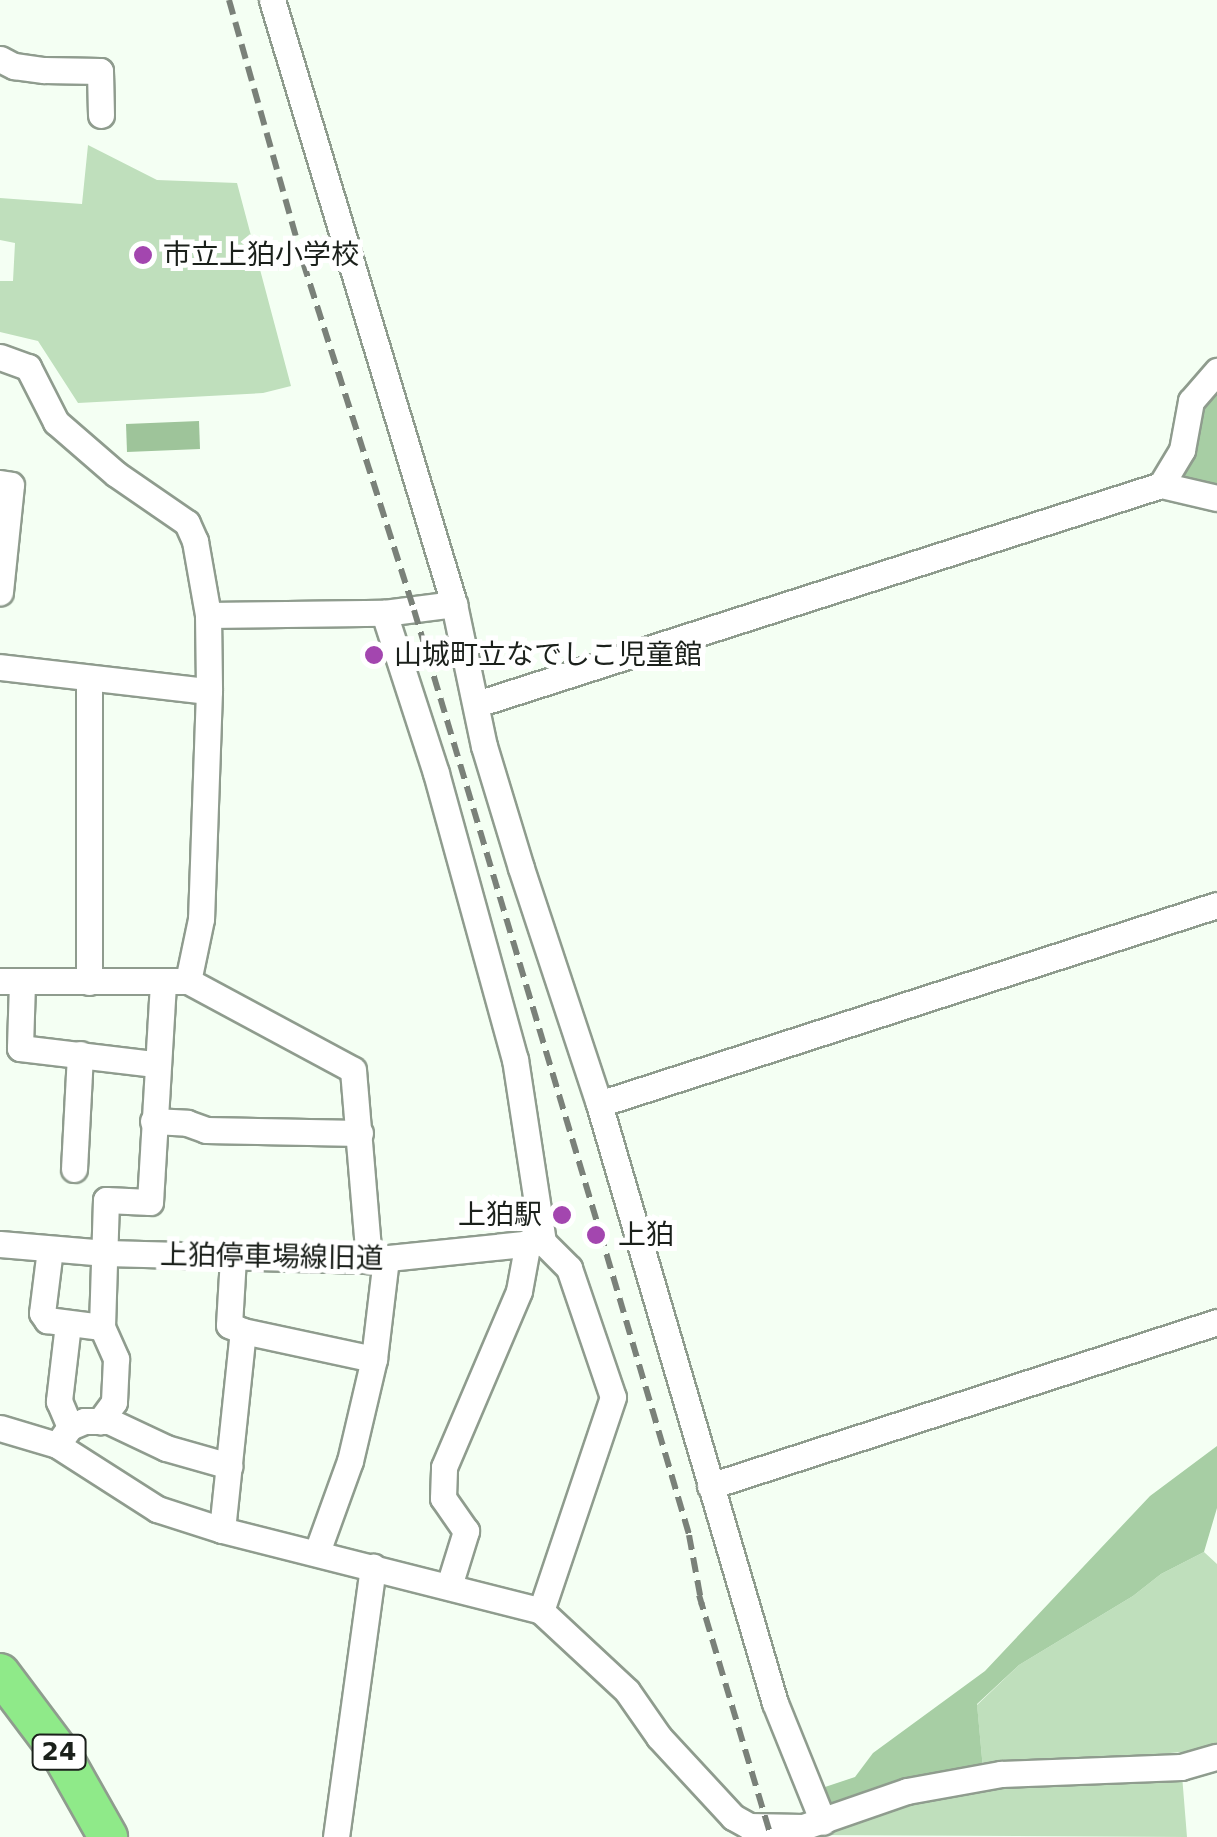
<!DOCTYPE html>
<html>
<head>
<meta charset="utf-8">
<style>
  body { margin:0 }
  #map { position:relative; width:1217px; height:1837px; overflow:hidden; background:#f4fff3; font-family:"DejaVu Sans","Noto Sans JP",sans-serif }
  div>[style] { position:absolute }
  .green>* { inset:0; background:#bfdfbc }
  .forest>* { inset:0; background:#a7cea4 }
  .water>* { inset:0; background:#9ec49a }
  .roads { filter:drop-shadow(2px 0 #8f9c8e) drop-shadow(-2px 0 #8f9c8e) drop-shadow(0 2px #8f9c8e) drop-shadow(0 -2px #8f9c8e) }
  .minor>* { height:25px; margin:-12.5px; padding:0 12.5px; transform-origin:12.5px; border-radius:12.5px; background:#fff }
  .highway>* { height:38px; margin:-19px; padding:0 19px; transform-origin:19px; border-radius:19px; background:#8fea89 }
  .rail>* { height:6px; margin-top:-3px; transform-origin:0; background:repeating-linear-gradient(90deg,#7a8179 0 15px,transparent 0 23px) }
  .dots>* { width:28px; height:28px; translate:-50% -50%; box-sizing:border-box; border:5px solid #fff; border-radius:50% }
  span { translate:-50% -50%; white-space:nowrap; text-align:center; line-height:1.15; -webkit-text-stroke:10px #fff; paint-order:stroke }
  .shield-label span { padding:2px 8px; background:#fff; border:2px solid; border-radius:8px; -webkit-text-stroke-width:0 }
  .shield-label { font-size:25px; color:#1b201b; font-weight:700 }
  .poi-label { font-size:28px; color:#1b201b }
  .left { translate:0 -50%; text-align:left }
  .right { translate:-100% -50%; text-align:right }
  .street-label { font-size:28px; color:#1b201b }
</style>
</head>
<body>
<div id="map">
  <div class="green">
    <i style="clip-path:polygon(88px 145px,157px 180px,237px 183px,291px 386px,263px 393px,78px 403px,38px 341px,0 332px,0 281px,13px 281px,15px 243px,0 240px,0 198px,82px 204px)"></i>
    <i style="clip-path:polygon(1204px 1552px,1217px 1564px,1217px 1749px,983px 1769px,977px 1705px,1019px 1665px,1133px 1596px,1161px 1574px)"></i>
    <i style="clip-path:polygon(1182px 1775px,1187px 1837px,807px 1835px,854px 1823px,897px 1804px,1003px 1780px)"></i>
  </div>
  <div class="forest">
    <i style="clip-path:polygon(1217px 387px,1217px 491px,1181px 479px,1195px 455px,1197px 419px,1203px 400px)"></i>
    <i style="clip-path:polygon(1217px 1446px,1217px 1508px,1204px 1552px,1161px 1574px,1133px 1596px,1019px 1665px,977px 1704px,983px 1769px,844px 1809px,829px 1802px,825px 1787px,855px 1777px,873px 1753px,985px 1671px,1150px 1496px)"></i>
  </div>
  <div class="water">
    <i style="clip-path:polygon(199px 421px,200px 449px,127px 452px,126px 424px)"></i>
  </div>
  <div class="roads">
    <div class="minor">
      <i style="left:272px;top:0;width:631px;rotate:73.23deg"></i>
      <i style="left:454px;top:604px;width:145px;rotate:78.1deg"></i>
      <i style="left:484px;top:746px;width:127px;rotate:73.1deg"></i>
      <i style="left:521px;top:868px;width:249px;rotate:71.7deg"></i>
      <i style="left:599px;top:1104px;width:624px;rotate:73.63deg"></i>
      <i style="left:775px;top:1703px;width:128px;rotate:68deg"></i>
      <i style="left:0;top:59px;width:16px;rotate:27deg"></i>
      <i style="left:14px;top:66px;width:30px;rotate:8deg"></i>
      <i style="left:44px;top:70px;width:56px;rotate:1deg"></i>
      <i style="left:100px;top:71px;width:44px;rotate:88.7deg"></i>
      <i style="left:0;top:357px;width:30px;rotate:20deg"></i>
      <i style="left:28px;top:367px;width:62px;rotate:63deg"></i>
      <i style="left:56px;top:422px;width:79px;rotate:40.9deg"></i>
      <i style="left:116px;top:474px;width:86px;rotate:34.6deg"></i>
      <i style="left:187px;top:523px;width:20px;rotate:66deg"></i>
      <i style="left:195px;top:541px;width:75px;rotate:80deg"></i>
      <i style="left:208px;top:615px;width:76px;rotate:89.2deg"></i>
      <i style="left:209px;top:691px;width:228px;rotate:92deg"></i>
      <i style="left:201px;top:919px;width:63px;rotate:101.8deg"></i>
      <i style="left:188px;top:981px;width:188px;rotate:180deg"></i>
      <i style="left:0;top:483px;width:11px;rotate:10deg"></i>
      <i style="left:11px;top:485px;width:108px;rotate:95.9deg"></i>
      <i style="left:1161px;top:485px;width:57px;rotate:13.1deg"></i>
      <i style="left:384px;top:613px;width:71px;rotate:-7.3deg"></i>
      <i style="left:208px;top:615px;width:176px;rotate:-0.7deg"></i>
      <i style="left:384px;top:613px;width:168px;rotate:72deg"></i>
      <i style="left:436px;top:773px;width:297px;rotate:74.6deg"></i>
      <i style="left:515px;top:1059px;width:185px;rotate:81.3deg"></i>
      <i style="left:543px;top:1242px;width:37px;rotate:45deg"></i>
      <i style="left:569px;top:1268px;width:136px;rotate:71.2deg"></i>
      <i style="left:613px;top:1397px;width:226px;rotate:108.6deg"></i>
      <i style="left:0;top:667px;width:210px;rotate:6.6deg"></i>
      <i style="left:477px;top:704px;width:718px;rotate:-17.75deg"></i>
      <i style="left:1161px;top:485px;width:41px;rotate:-59deg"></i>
      <i style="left:1182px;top:450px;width:50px;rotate:-79.6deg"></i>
      <i style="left:1191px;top:401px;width:40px;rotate:-49deg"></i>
      <i style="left:188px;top:981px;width:187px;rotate:28.3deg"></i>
      <i style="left:353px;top:1070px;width:191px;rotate:85.2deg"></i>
      <i style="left:89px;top:982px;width:303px;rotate:-90deg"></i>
      <i style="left:22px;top:983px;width:65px;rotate:91.8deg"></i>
      <i style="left:20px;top:1048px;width:136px;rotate:6.8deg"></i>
      <i style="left:599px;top:1104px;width:649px;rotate:-17.85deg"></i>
      <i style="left:153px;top:1121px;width:34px;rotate:3deg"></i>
      <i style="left:187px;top:1123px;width:20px;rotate:20deg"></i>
      <i style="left:206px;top:1130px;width:154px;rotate:1.1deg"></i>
      <i style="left:74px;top:1169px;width:115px;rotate:-87deg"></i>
      <i style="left:0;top:1244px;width:106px;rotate:4.9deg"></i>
      <i style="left:106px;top:1253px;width:263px;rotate:1.5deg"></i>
      <i style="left:369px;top:1260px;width:175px;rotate:-5.9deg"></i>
      <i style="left:50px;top:1249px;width:64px;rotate:97.1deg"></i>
      <i style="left:42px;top:1313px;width:9px;rotate:54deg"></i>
      <i style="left:47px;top:1320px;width:55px;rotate:7.3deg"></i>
      <i style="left:102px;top:1327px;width:35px;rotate:66deg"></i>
      <i style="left:116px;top:1359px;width:43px;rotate:92.7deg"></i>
      <i style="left:114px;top:1402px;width:24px;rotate:126deg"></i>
      <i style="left:68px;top:1324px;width:78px;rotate:96.7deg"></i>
      <i style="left:59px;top:1401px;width:28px;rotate:67deg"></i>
      <i style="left:102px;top:1327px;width:127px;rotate:-88.2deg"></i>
      <i style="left:106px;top:1200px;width:44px;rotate:2.6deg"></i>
      <i style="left:150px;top:1202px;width:220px;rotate:-86.6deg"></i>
      <i style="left:243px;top:1331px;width:134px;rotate:12.1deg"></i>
      <i style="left:0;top:1428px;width:59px;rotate:16.6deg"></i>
      <i style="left:57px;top:1445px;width:119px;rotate:32.6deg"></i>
      <i style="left:157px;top:1509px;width:68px;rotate:17.9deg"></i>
      <i style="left:222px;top:1530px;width:329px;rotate:14.2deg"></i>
      <i style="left:541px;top:1611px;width:117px;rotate:42.9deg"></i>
      <i style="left:627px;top:1691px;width:56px;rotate:55.2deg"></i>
      <i style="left:659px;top:1737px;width:109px;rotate:47.2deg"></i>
      <i style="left:733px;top:1817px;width:18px;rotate:29deg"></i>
      <i style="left:749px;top:1826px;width:54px;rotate:1.1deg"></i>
      <i style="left:803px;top:1827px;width:110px;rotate:-19.1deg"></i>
      <i style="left:907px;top:1791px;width:96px;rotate:-10.3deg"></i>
      <i style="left:1001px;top:1774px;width:180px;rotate:-2.2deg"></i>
      <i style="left:1181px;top:1767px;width:37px;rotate:-16deg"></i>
      <i style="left:57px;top:1445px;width:22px;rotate:-54deg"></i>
      <i style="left:70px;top:1427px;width:15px;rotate:-23deg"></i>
      <i style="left:84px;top:1421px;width:25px"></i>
      <i style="left:109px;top:1421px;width:63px;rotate:25.3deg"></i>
      <i style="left:166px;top:1448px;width:66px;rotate:15.9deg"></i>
      <i style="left:710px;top:1486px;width:533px;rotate:-17.92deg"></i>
      <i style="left:222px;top:1530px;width:200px;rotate:-84deg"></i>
      <i style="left:243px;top:1331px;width:15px;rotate:-157deg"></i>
      <i style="left:229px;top:1325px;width:68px;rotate:-86.6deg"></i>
      <i style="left:317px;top:1552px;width:97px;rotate:-70.1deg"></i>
      <i style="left:350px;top:1461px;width:105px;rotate:-76.8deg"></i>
      <i style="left:374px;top:1359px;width:101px;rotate:-83.2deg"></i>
      <i style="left:449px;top:1586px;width:58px;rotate:-72.8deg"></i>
      <i style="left:466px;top:1531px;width:40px;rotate:-124.9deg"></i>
      <i style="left:443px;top:1498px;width:31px;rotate:-88deg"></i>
      <i style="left:444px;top:1467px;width:191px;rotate:-66.9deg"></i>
      <i style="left:519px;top:1291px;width:50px;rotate:-79.6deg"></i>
      <i style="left:336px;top:1837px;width:273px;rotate:-82.2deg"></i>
    </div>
    <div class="highway">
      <i style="left:0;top:1673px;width:105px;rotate:53.1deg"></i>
      <i style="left:63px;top:1757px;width:92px;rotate:60.6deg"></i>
    </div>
  </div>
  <div class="rail">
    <i style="left:229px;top:0;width:272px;rotate:74.2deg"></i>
    <i style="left:303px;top:262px;width:365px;rotate:72.3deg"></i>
    <i style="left:414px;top:610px;width:649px;rotate:73.35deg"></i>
    <i style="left:600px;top:1232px;width:316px;rotate:73.6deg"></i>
    <i style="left:689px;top:1535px;width:72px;rotate:79.6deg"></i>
    <i style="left:699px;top:1595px;width:252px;rotate:73.4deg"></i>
  </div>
  <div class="dots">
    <i style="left:143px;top:255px;background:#a346af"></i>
    <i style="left:374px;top:655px;background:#a346af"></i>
    <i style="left:562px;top:1215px;background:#a346af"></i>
    <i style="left:596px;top:1235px;background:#a346af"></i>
  </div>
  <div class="shield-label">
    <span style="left:59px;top:1752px">24</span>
  </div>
  <div class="poi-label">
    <span class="left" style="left:163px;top:255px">市立上狛小学校</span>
    <span class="left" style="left:394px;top:655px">山城町立なでしこ児童館</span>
    <span class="right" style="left:542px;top:1215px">上狛駅</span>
    <span class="left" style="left:618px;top:1235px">上狛</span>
  </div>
  <div class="street-label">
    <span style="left:272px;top:1257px;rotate:1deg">上狛停車場線旧道</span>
  </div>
</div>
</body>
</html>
